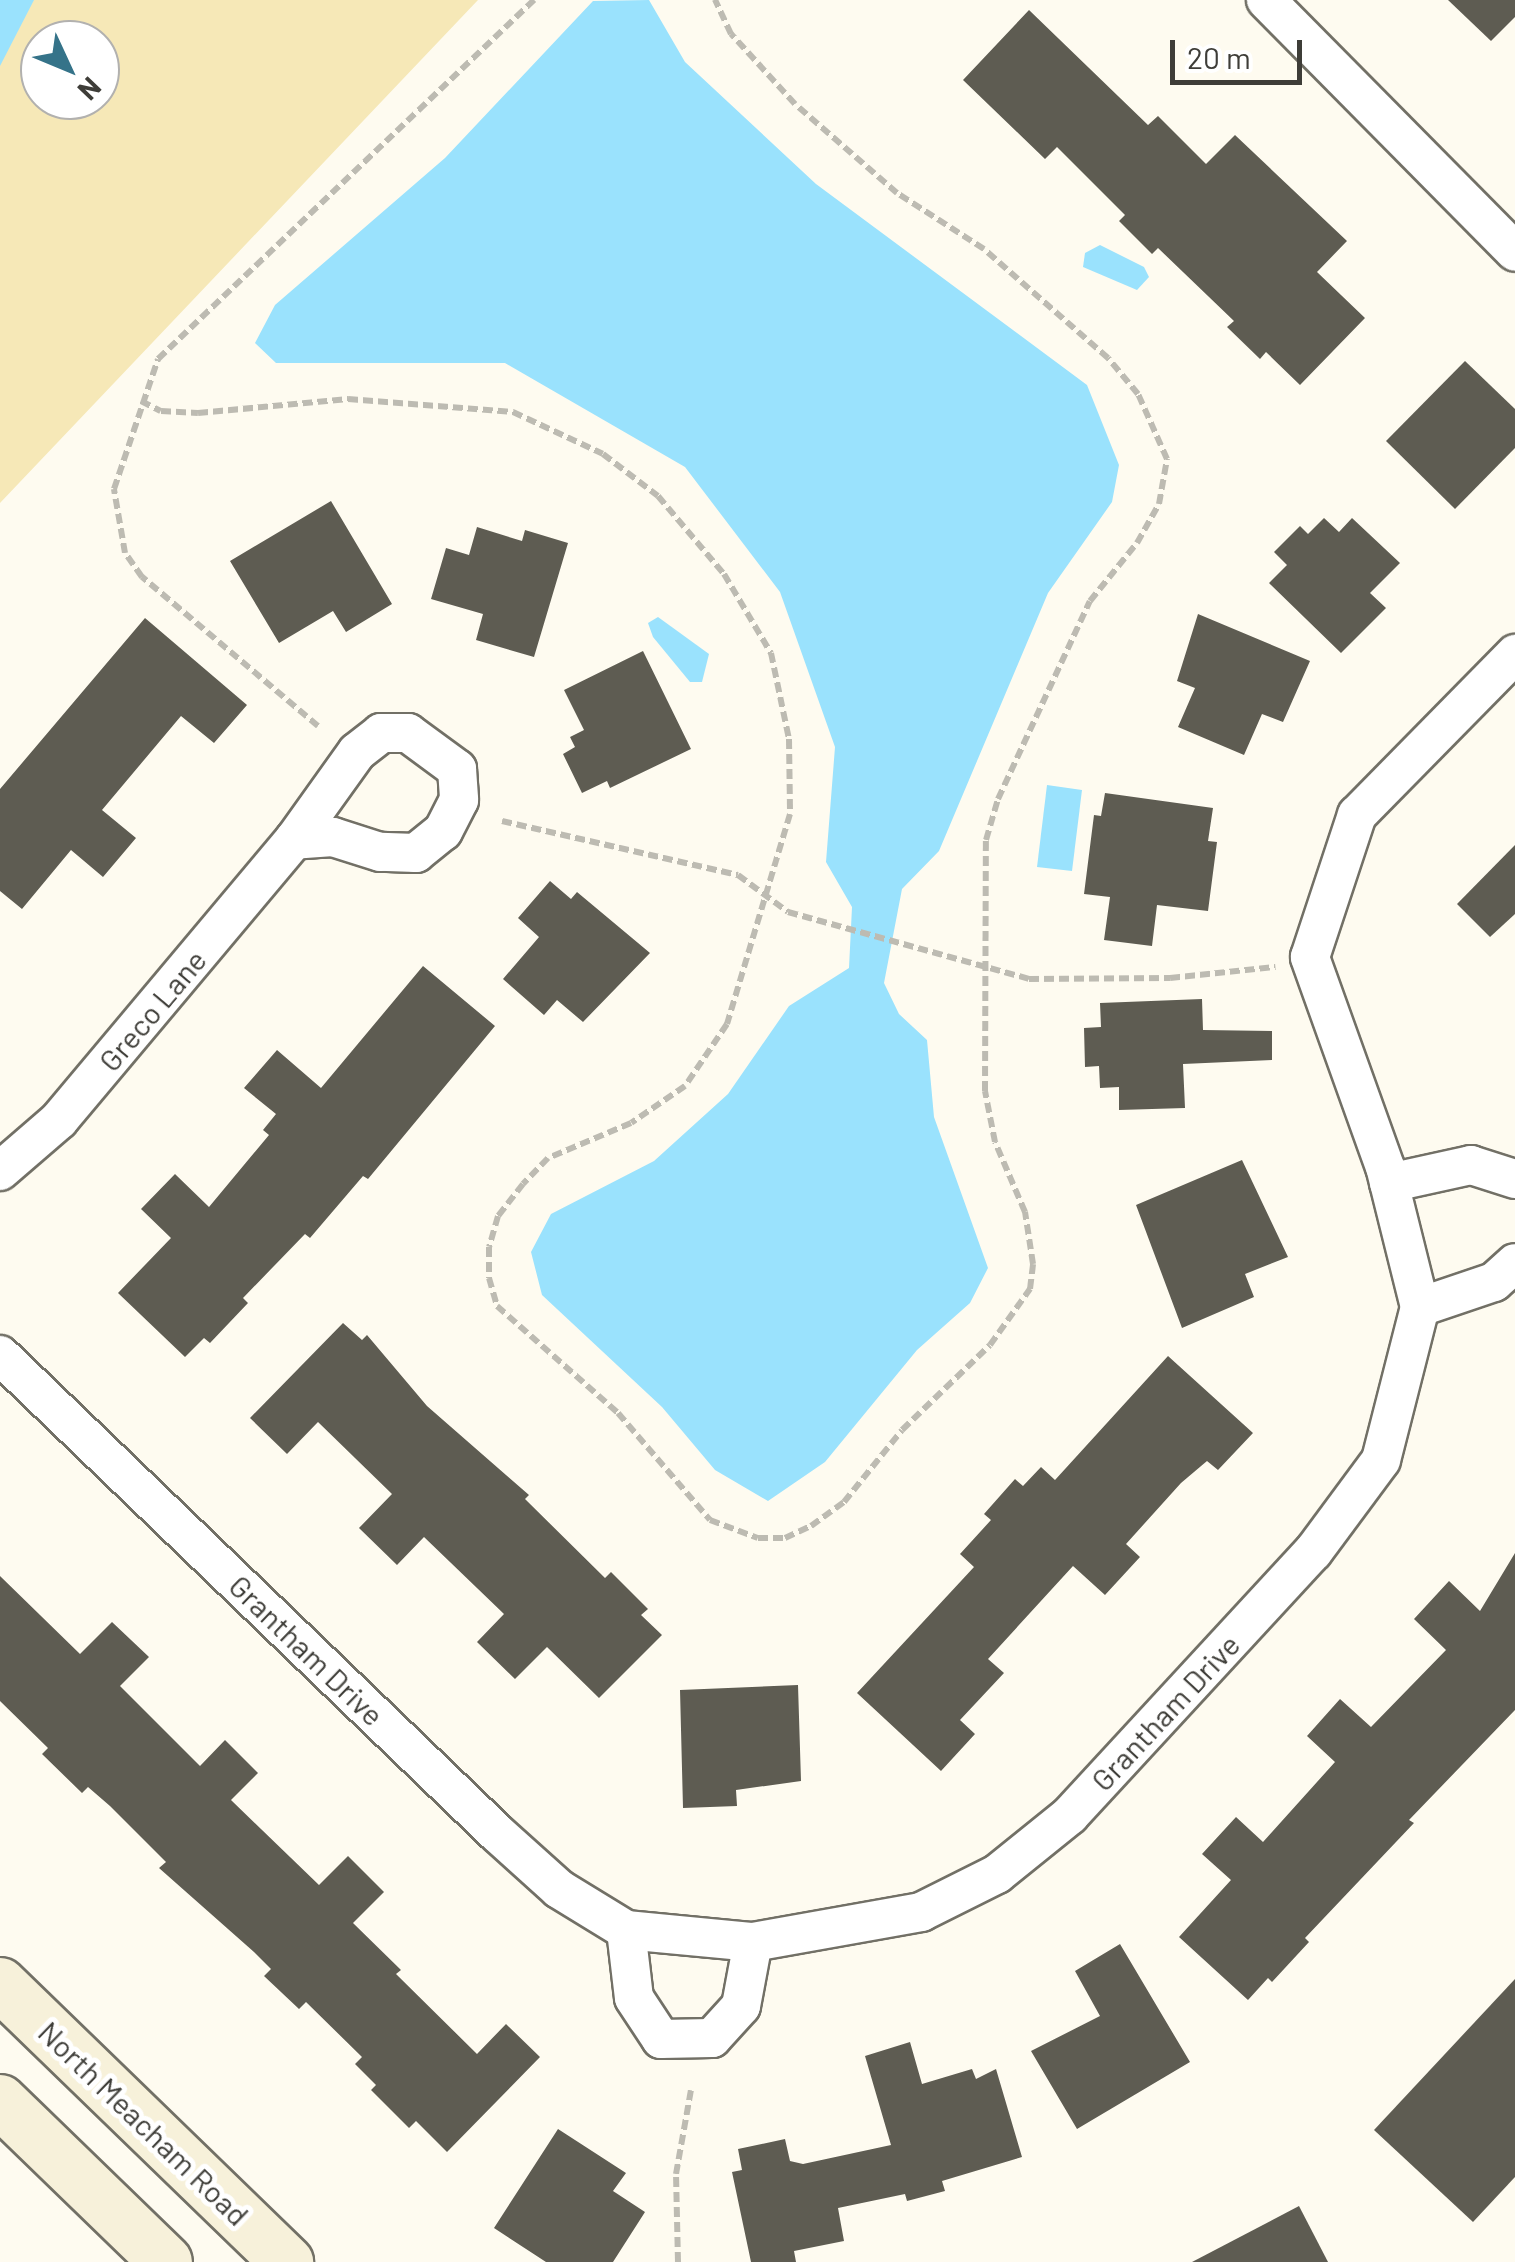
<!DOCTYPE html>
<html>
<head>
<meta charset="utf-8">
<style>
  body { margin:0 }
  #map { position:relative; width:1515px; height:2262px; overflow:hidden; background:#fefbf0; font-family:Barlow,sans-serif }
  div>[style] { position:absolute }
  .green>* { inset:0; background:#f6e8b7 }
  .water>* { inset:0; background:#9ae2fd }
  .building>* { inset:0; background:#5e5c52 }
  .path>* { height:6px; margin-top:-3px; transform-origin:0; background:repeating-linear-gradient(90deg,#bdbbb2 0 10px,transparent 0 15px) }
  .roads { filter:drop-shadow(2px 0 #727066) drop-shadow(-2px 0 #727066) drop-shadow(0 2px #727066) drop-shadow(0 -2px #727066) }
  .street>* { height:38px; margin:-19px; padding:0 19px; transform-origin:19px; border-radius:19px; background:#fff }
  .secondary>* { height:52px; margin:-26px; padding:0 26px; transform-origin:26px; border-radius:26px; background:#f7f1da }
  span { translate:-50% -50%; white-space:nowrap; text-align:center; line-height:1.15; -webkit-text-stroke:10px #fff; paint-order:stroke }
  .street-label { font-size:30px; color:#3e3d38 }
  .north { position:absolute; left:20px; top:20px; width:100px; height:100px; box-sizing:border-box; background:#fff; border:2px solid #b2b1af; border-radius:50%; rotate:134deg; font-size:28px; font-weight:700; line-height:40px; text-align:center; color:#3e3d38 }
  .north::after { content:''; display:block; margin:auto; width:35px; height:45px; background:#357389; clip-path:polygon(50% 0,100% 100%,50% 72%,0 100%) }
  .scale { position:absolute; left:1170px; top:40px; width:132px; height:45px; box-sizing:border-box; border:5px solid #3e3d38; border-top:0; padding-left:12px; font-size:30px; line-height:35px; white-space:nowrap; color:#3e3d38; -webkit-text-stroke:8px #fff; paint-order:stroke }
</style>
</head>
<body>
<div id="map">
  <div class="green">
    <i style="clip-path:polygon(evenodd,0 0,478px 0,0 503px,0 0,40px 40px,100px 40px,100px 100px,40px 100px,40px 40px)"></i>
  </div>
  <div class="water">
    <i style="clip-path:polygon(0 0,34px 0,0 66px)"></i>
    <i style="clip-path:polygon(649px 0,685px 62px,816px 184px,1087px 385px,1119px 465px,1112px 502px,1048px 593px,939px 851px,902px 889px,884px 983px,899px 1014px,927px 1040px,934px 1117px,988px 1268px,970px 1303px,917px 1350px,825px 1462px,768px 1501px,715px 1470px,662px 1407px,542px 1295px,531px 1252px,551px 1214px,654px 1161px,728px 1094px,789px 1006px,849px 968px,852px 907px,826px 862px,835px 747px,780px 592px,685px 467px,505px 363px,276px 363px,255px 343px,275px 305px,445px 158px,593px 1px)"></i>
    <i style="clip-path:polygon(1100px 245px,1144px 267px,1149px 277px,1137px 290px,1083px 267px,1085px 253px)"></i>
    <i style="clip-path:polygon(658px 617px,709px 654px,702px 682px,690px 682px,653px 637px,648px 623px)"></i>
    <i style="clip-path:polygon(1047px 785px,1082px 790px,1072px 871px,1037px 867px)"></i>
  </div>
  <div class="building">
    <i style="clip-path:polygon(1448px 0,1515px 0,1515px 17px,1491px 41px)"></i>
    <i style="clip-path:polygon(1029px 10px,1148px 125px,1158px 116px,1206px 164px,1235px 135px,1347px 241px,1317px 272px,1365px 318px,1300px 385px,1266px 352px,1260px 359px,1227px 327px,1234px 321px,1158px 248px,1152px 254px,1119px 221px,1125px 215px,1057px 147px,1045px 159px,963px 80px)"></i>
    <i style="clip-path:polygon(1465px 361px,1515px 409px,1515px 448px,1455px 509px,1386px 441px)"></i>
    <i style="clip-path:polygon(331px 501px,392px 604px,346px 632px,333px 611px,279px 643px,230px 561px)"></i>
    <i style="clip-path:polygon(1324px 518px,1339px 532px,1352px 518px,1400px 563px,1370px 593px,1386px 608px,1341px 653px,1269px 583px,1287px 565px,1274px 552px,1300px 526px,1308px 534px)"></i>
    <i style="clip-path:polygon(477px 527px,522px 541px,525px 530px,568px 543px,534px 657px,476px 640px,483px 614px,431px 599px,446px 548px,469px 555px)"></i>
    <i style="clip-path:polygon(1198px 614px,1310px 661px,1283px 722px,1262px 714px,1244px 755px,1178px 727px,1195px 688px,1177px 681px)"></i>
    <i style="clip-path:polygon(145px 618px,247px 705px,214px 743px,181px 716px,102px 810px,136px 838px,103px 877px,71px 850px,22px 909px,0 891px,0 789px)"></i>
    <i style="clip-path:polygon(643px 651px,691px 749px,610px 788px,607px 781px,582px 793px,563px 754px,575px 747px,570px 737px,584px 730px,564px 690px)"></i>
    <i style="clip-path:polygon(1105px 793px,1213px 808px,1208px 841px,1217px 842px,1208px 911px,1157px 905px,1152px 946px,1104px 940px,1110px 897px,1084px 894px,1094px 815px,1101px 816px)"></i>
    <i style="clip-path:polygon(1515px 845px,1515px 914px,1490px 937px,1457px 904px)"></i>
    <i style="clip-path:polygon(550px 881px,571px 899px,577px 892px,650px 953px,583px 1022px,557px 1000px,544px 1015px,503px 979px,539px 937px,518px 918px)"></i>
    <i style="clip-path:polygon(423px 966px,495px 1026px,368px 1179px,363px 1176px,310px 1238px,305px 1234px,243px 1298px,248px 1303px,210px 1343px,204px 1338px,185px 1357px,118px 1293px,171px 1238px,141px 1209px,175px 1174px,209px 1207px,269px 1135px,263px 1130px,276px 1114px,244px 1088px,277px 1050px,321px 1088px)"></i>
    <i style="clip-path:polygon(1202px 999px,1203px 1030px,1272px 1031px,1272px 1060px,1183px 1064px,1185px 1108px,1119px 1110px,1119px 1087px,1100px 1088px,1099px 1066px,1085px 1067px,1084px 1028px,1101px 1027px,1100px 1003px)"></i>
    <i style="clip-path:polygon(1242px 1160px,1288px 1257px,1245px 1274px,1254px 1297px,1182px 1328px,1136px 1205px)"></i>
    <i style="clip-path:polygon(343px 1323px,362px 1340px,367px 1335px,427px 1406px,529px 1495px,525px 1499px,605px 1578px,611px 1572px,648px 1609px,641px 1615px,662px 1635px,599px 1698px,547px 1647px,515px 1679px,477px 1642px,504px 1614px,424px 1537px,397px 1565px,359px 1528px,392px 1494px,318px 1422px,287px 1454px,250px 1418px)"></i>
    <i style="clip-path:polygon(1168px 1356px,1253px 1433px,1218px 1470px,1207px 1461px,1181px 1483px,1126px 1544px,1140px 1557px,1105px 1595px,1073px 1566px,988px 1659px,1004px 1673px,960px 1720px,975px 1734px,941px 1771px,857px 1693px,974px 1567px,960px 1554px,991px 1520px,984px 1514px,1015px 1479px,1023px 1486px,1041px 1467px,1055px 1480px)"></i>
    <i style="clip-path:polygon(1515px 1553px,1515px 1710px,1409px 1820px,1414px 1823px,1305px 1938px,1309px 1942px,1272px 1982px,1268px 1978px,1248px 2000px,1179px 1937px,1231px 1880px,1202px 1854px,1236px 1817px,1263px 1842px,1335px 1762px,1307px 1736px,1340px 1699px,1371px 1727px,1446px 1650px,1414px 1619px,1449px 1581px,1480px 1611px)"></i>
    <i style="clip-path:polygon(0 1576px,80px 1654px,112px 1622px,149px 1657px,120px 1686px,200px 1766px,225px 1740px,258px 1773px,231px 1800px,319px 1885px,348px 1856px,384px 1892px,353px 1923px,401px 1970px,396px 1974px,477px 2054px,506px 2024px,540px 2057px,447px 2152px,416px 2121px,409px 2128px,371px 2090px,376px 2085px,355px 2064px,362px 2057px,306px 2002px,299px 2009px,264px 1976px,271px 1969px,254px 1952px,159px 1868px,166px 1862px,110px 1806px,88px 1787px,82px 1793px,42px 1754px,48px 1748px,0 1701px)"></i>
    <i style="clip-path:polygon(798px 1685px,801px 1781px,736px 1790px,737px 1806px,683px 1808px,680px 1690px)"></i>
    <i style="clip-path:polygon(1120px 1944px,1190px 2062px,1077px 2129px,1031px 2051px,1100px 2016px,1075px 1971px)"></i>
    <i style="clip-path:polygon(1515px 1979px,1515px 2177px,1473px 2222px,1374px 2130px)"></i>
    <i style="clip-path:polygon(910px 2042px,922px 2084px,972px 2069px,976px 2079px,996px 2069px,1022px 2157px,942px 2181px,945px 2191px,907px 2201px,905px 2194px,838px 2208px,844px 2241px,794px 2251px,796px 2262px,751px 2262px,732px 2172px,742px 2170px,738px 2149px,785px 2139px,790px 2161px,803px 2164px,891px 2145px,865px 2056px)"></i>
    <i style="clip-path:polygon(558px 2129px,626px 2173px,613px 2191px,645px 2212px,613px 2262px,546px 2262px,494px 2228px)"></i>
    <i style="clip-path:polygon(1299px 2206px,1328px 2262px,1192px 2262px)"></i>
  </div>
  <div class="path">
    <i style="left:141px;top:401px;width:22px;rotate:27deg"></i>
    <i style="left:161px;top:411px;width:37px;rotate:3deg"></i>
    <i style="left:198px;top:413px;width:151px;rotate:-5.3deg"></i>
    <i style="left:348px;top:399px;width:166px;rotate:4.5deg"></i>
    <i style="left:513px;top:412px;width:99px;rotate:25deg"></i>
    <i style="left:603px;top:454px;width:69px;rotate:37.4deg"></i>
    <i style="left:658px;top:496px;width:102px;rotate:49.8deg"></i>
    <i style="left:724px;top:574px;width:92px;rotate:59.3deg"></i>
    <i style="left:771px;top:653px;width:88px;rotate:78.2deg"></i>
    <i style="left:789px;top:739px;width:75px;rotate:89.2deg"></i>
    <i style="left:790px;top:814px;width:219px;rotate:106.7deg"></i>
    <i style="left:727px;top:1024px;width:75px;rotate:124.1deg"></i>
    <i style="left:685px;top:1086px;width:65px;rotate:145.6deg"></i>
    <i style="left:631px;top:1123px;width:90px;rotate:157.1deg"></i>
    <i style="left:548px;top:1158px;width:36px;rotate:134deg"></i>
    <i style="left:523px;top:1184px;width:41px;rotate:128deg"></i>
    <i style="left:498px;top:1216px;width:32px;rotate:106deg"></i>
    <i style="left:489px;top:1247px;width:31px;rotate:90deg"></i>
    <i style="left:489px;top:1278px;width:29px;rotate:74deg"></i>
    <i style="left:497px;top:1306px;width:162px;rotate:41.5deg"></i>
    <i style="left:618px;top:1413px;width:141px;rotate:49.3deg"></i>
    <i style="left:710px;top:1520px;width:51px;rotate:20.6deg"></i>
    <i style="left:758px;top:1538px;width:27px"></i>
    <i style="left:785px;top:1538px;width:29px;rotate:-25deg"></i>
    <i style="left:811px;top:1526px;width:41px;rotate:-36deg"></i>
    <i style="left:844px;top:1502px;width:92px;rotate:-51.1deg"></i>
    <i style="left:902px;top:1430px;width:122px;rotate:-44deg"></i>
    <i style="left:990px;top:1345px;width:69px;rotate:-54.5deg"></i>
    <i style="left:1030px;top:1289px;width:25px;rotate:-83deg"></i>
    <i style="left:1033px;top:1264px;width:53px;rotate:-98.7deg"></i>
    <i style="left:1025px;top:1212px;width:76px;rotate:-113.2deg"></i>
    <i style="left:995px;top:1142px;width:52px;rotate:-101.1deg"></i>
    <i style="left:985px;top:1091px;width:251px;rotate:-89.8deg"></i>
    <i style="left:986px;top:840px;width:43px;rotate:-73.7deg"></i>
    <i style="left:998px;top:799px;width:218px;rotate:-65.1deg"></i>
    <i style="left:1090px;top:601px;width:75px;rotate:-51deg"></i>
    <i style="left:1137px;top:543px;width:45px;rotate:-60.6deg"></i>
    <i style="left:1159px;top:504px;width:46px;rotate:-79.9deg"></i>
    <i style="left:1167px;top:459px;width:71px;rotate:-114deg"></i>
    <i style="left:1138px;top:394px;width:47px;rotate:-129.8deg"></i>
    <i style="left:1108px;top:358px;width:165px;rotate:-138.7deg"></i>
    <i style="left:984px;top:249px;width:103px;rotate:-147.2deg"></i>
    <i style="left:897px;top:193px;width:135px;rotate:-138.9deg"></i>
    <i style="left:795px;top:104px;width:95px;rotate:-132.4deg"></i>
    <i style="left:731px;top:34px;width:38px;rotate:-115deg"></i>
    <i style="left:318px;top:726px;width:231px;rotate:-139.7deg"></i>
    <i style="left:142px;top:577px;width:29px;rotate:-125deg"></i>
    <i style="left:125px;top:553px;width:65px;rotate:-99.8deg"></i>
    <i style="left:114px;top:489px;width:137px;rotate:-71.3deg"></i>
    <i style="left:158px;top:359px;width:520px;rotate:-43.68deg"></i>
    <i style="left:502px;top:821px;width:242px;rotate:12.9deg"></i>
    <i style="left:738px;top:875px;width:62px;rotate:36.5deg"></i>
    <i style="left:788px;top:912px;width:250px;rotate:15.5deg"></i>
    <i style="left:1029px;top:979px;width:141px;rotate:-0.4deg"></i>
    <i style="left:1170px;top:978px;width:106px;rotate:-6deg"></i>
    <i style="left:678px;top:2262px;width:88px;rotate:-91.3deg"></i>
    <i style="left:676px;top:2174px;width:85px;rotate:-79.9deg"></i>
  </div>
  <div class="roads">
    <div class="street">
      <i style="left:1266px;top:0;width:354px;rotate:45.3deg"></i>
      <i style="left:0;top:1171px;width:78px;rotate:-40.8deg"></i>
      <i style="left:59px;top:1120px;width:366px;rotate:-50deg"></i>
      <i style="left:294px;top:840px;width:108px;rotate:-54.4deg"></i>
      <i style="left:357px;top:752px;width:31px;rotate:-38deg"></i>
      <i style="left:381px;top:733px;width:27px"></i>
      <i style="left:408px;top:733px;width:61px;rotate:36.3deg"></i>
      <i style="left:457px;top:769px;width:31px;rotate:86deg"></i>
      <i style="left:459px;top:800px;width:35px;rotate:117deg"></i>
      <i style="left:443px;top:831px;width:35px;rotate:141deg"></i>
      <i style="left:416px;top:853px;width:36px;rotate:-178deg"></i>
      <i style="left:380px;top:852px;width:49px;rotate:-162.3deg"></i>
      <i style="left:333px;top:837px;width:39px;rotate:176deg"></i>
      <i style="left:1389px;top:1183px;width:84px;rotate:-12.4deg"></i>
      <i style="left:1471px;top:1165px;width:46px;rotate:17.7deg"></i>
      <i style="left:1420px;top:1307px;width:78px;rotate:-18.7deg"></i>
      <i style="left:1494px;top:1282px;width:28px;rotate:-42deg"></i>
      <i style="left:0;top:1355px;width:691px;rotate:43.89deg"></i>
      <i style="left:498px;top:1834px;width:82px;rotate:42deg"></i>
      <i style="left:559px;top:1889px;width:79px;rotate:31.5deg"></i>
      <i style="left:626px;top:1930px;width:128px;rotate:5.4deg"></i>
      <i style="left:753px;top:1942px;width:171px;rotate:-10.1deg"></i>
      <i style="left:921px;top:1912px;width:85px;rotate:-26.6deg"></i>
      <i style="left:997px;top:1874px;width:94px;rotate:-38.9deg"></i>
      <i style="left:1070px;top:1815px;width:358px;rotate:-47.3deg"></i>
      <i style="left:1313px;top:1552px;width:114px;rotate:-53.5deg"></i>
      <i style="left:1381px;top:1460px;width:158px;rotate:-75.7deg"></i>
      <i style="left:1420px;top:1307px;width:144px;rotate:-104deg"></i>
      <i style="left:1385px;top:1167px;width:223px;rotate:-109.7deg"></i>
      <i style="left:1310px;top:957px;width:150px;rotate:-71.7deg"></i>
      <i style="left:1357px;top:815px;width:226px;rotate:-45.5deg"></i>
      <i style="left:626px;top:1930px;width:68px;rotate:83.3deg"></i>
      <i style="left:634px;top:1998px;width:49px;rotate:56.6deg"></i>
      <i style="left:661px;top:2039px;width:51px;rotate:-1.1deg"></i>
      <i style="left:712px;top:2038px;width:43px;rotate:-47.8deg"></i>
      <i style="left:741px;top:2006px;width:65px;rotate:-79.4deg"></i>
    </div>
    <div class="secondary">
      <i style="left:0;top:1984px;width:400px;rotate:44.1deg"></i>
      <i style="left:0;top:2101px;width:231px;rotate:44.1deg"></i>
    </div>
  </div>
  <div class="street-label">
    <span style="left:152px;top:1010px;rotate:-50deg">Greco Lane</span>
    <span style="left:307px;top:1650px;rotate:44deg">Grantham Drive</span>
    <span style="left:1165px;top:1712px;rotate:-47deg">Grantham Drive</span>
    <span style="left:144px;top:2123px;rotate:44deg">North Meacham Road</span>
  </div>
  <div class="north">N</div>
  <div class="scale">20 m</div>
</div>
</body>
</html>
